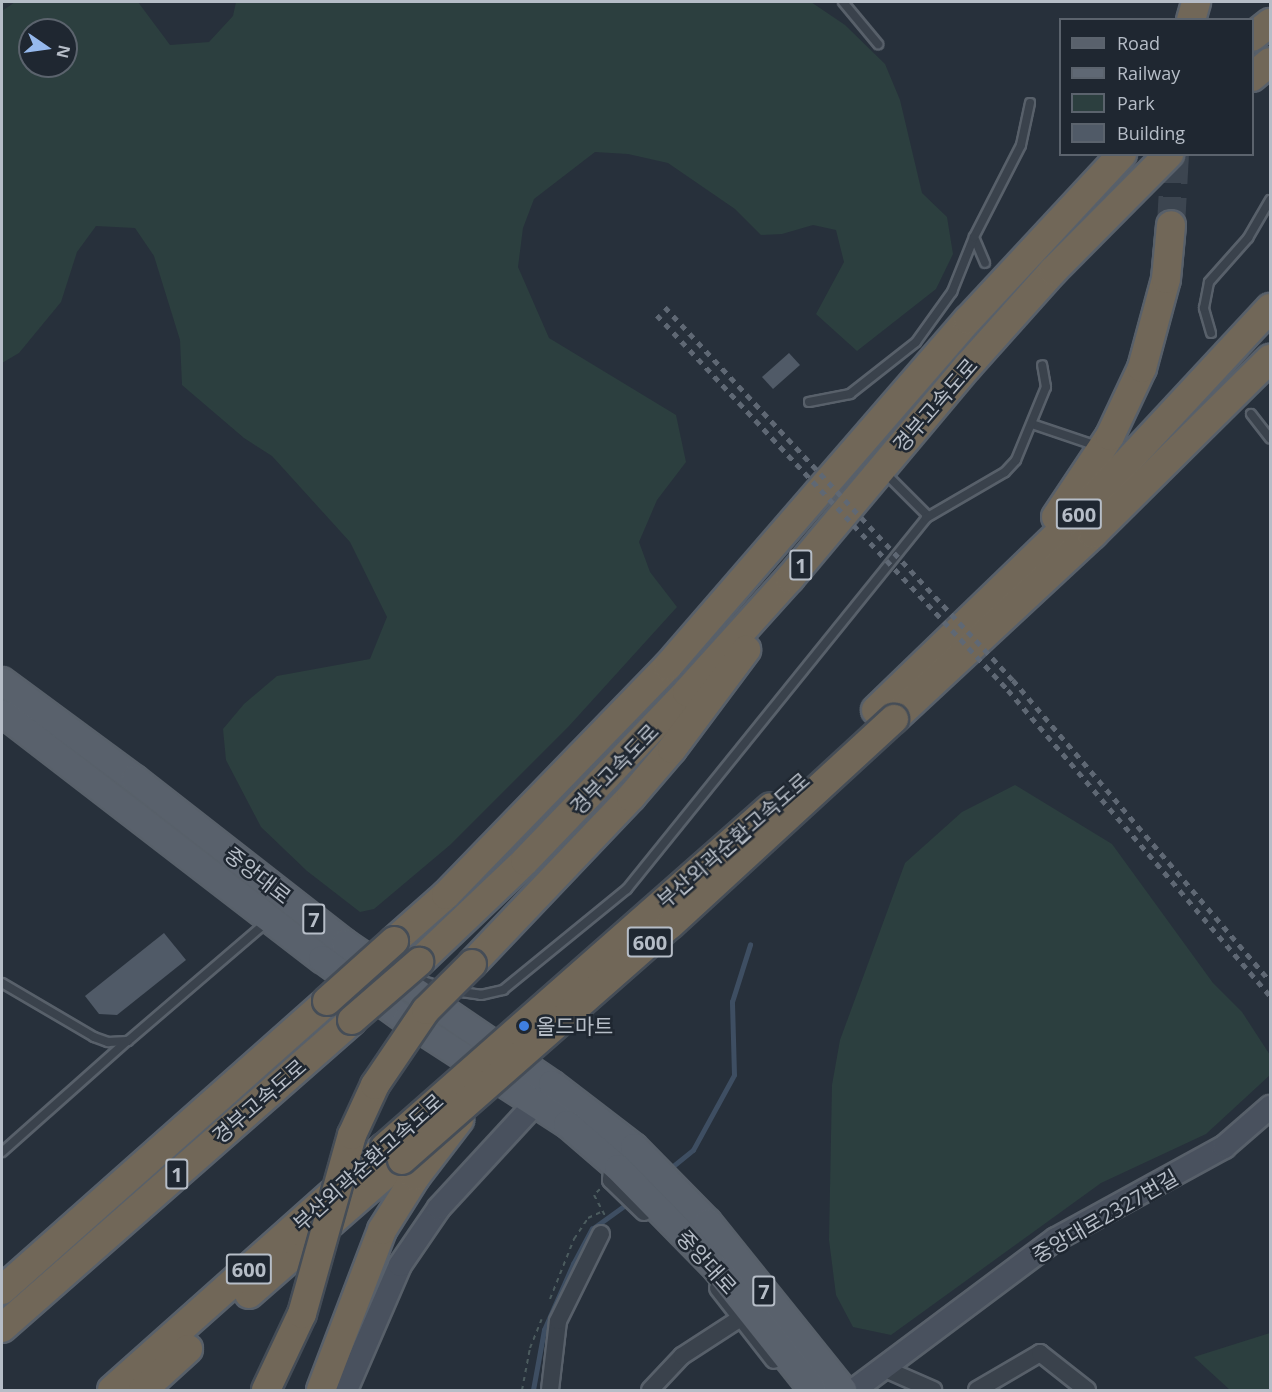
<!DOCTYPE html>
<html>
<head>
<meta charset="utf-8">
<style>
  body { margin:0 }
  #map { position:relative; width:1272px; height:1392px; overflow:hidden; background:#27303b; font-family:"Open Sans","Noto Sans KR",sans-serif }
  div>[style] { position:absolute }
  .green>* { inset:0; background:#2c3f3f }
  .stream>* { height:4.5px; margin:-2.25px; padding:0 2.25px; transform-origin:2.25px; border-radius:2.25px; background:#3e4e62 }
  .building>* { inset:0; background:#505a67 }
  .highway-tunnel>* { height:28px; margin-top:-14px; transform-origin:0; background:repeating-linear-gradient(90deg,#3c4550 0 28px,transparent 0 42px) }
  .path>* { height:2px; margin-top:-1px; transform-origin:0; background:repeating-linear-gradient(90deg,#4b5b5e 0 4.5px,transparent 0 9px) }
  .roads { filter:drop-shadow(2px 0 #58606a) drop-shadow(-2px 0 #58606a) drop-shadow(0 2px #58606a) drop-shadow(0 -2px #58606a) }
  .lane>* { height:8px; margin:-4px; padding:0 4px; transform-origin:4px; border-radius:4px; background:#3a424c }
  .street>* { height:16px; margin:-8px; padding:0 8px; transform-origin:8px; border-radius:8px; background:#3a424c }
  .secondary>* { height:22px; margin:-11px; padding:0 11px; transform-origin:11px; border-radius:11px; background:#49515e }
  .primary>* { height:26px; margin:-13px; padding:0 13px; transform-origin:13px; border-radius:13px; background:#59616c }
  .highway>* { height:28px; margin:-14px; padding:0 14px; transform-origin:14px; border-radius:14px; background:#716758 }
  .rail>* { height:4.5px; margin-top:-2.25px; transform-origin:0; background:repeating-linear-gradient(90deg,#5f6874 0 6px,transparent 0 12px) }
  .bridges { filter:drop-shadow(2px 0 #454d57) drop-shadow(-2px 0 #454d57) drop-shadow(0 2px #454d57) drop-shadow(0 -2px #454d57) }
  .highway-bridge>* { height:28px; margin:-14px; padding:0 14px; transform-origin:14px; border-radius:14px; background:#716758 }
  .dots>* { width:16px; height:16px; translate:-50% -50%; box-sizing:border-box; border:3px solid #1f2731; border-radius:50% }
  span { translate:-50% -50%; white-space:nowrap; text-align:center; line-height:1.15; -webkit-text-stroke:5px #1f2731; paint-order:stroke }
  .shield-label span { padding:2px 4px; background:#1f2731; border:2px solid; border-radius:4px; -webkit-text-stroke-width:0 }
  .shield-label { font-size:20px; color:#b6bdc7; font-weight:700 }
  .street-label { font-size:21px; color:#b6bdc7 }
  .poi-label { font-size:21px; color:#b6bdc7 }
  .left { translate:0 -50%; text-align:left }
  .frame { position:absolute; inset:0; border:3px solid #b6bdc7; pointer-events:none }
  .legend { position:absolute; left:1059px; top:18px; width:195px; height:138px; box-sizing:border-box; background:#1f2731; border:2px solid #5b636d; margin:0; padding:8px 10px; list-style:none; font-size:18px; color:#b6bdc7 }
  .legend li { display:flex; align-items:center; gap:12px; height:30px }
  .legend b { width:30px; border:2px solid #5b636d }
  .north { position:absolute; left:18px; top:18px; width:60px; height:60px; box-sizing:border-box; background:#1f2731; border:2px solid #5b636d; border-radius:50%; rotate:103deg; font-size:16px; font-weight:700; line-height:24px; text-align:center; color:#b6bdc7 }
  .north::after { content:''; display:block; margin:auto; width:21px; height:27px; background:#96b9ed; clip-path:polygon(50% 0,100% 100%,50% 72%,0 100%) }
</style>
</head>
<body>
<div id="map">
  <div class="green">
    <i style="clip-path:polygon(evenodd,15px 2px,138px 2px,170px 45px,209px 42px,233px 16px,236px 2px,811px 2px,845px 25px,885px 64px,900px 100px,922px 193px,947px 217px,953px 254px,936px 289px,857px 351px,816px 314px,844px 262px,836px 230px,813px 225px,782px 234px,761px 235px,735px 209px,668px 163px,628px 154px,595px 152px,534px 199px,523px 228px,518px 267px,549px 338px,676px 415px,686px 462px,657px 500px,639px 542px,650px 572px,677px 607px,569px 726px,450px 845px,374px 909px,360px 912px,307px 871px,261px 827px,226px 760px,223px 729px,244px 704px,277px 676px,370px 659px,387px 617px,350px 542px,272px 456px,244px 438px,182px 385px,180px 340px,154px 256px,135px 228px,96px 226px,77px 252px,61px 302px,19px 353px,2px 363px,2px 11px,15px 2px,30px 30px,66px 30px,66px 66px,30px 66px,30px 30px)"></i>
    <i style="clip-path:polygon(1015px 785px,1112px 844px,1213px 983px,1242px 1012px,1270px 1055px,1270px 1075px,1206px 1134px,1101px 1183px,891px 1335px,853px 1327px,836px 1295px,829px 1240px,832px 1085px,840px 1040px,905px 863px,962px 812px)"></i>
    <i style="clip-path:polygon(1270px 1333px,1270px 1390px,1230px 1390px,1194px 1357px)"></i>
  </div>
  <div class="stream">
    <i style="left:667px;top:1171px;width:33px;rotate:-39deg"></i>
    <i style="left:693px;top:1150px;width:85px;rotate:-61.3deg"></i>
    <i style="left:734px;top:1075px;width:73px;rotate:-91.6deg"></i>
    <i style="left:732px;top:1002px;width:60px;rotate:-72.5deg"></i>
    <i style="left:533px;top:1390px;width:61px;rotate:-79.6deg"></i>
    <i style="left:544px;top:1330px;width:72px;rotate:-66.3deg"></i>
    <i style="left:573px;top:1264px;width:40px;rotate:-62deg"></i>
    <i style="left:592px;top:1229px;width:44px;rotate:-35.8deg"></i>
  </div>
  <div class="building">
    <i style="clip-path:polygon(789px 353px,800px 365px,773px 389px,762px 377px)"></i>
    <i style="clip-path:polygon(164px 933px,186px 960px,117px 1015px,99px 1014px,85px 996px)"></i>
  </div>
  <div class="highway-tunnel">
    <i style="left:1171px;top:225px;width:71px;rotate:-86.8deg"></i>
  </div>
  <div class="path">
    <i style="left:600px;top:1189px;width:8px;rotate:135deg"></i>
    <i style="left:594px;top:1195px;width:27px;rotate:62deg"></i>
    <i style="left:550px;top:1299px;width:65px;rotate:-68.2deg"></i>
    <i style="left:574px;top:1239px;width:25px;rotate:-56deg"></i>
    <i style="left:588px;top:1218px;width:17px;rotate:-25deg"></i>
    <i style="left:522px;top:1390px;width:43px;rotate:-79.2deg"></i>
    <i style="left:530px;top:1348px;width:31px;rotate:-68deg"></i>
  </div>
  <div class="roads">
    <div class="lane">
      <i style="left:843px;top:2px;width:55px;rotate:50.2deg"></i>
      <i style="left:974px;top:237px;width:28px;rotate:67deg"></i>
      <i style="left:1211px;top:333px;width:26px;rotate:-106deg"></i>
      <i style="left:1204px;top:308px;width:26px;rotate:-79deg"></i>
      <i style="left:1209px;top:282px;width:59px;rotate:-48.4deg"></i>
      <i style="left:1248px;top:238px;width:44px;rotate:-59.9deg"></i>
      <i style="left:809px;top:402px;width:42px;rotate:-11deg"></i>
      <i style="left:850px;top:394px;width:84px;rotate:-38.2deg"></i>
      <i style="left:916px;top:342px;width:62px;rotate:-54.2deg"></i>
      <i style="left:952px;top:292px;width:59px;rotate:-68.2deg"></i>
      <i style="left:974px;top:237px;width:103px;rotate:-62.9deg"></i>
      <i style="left:1021px;top:145px;width:43px;rotate:-77.9deg"></i>
      <i style="left:1251px;top:414px;width:31px;rotate:52deg"></i>
      <i style="left:1032px;top:424px;width:69px;rotate:18.7deg"></i>
      <i style="left:884px;top:472px;width:62px;rotate:45deg"></i>
      <i style="left:414px;top:978px;width:28px;rotate:18deg"></i>
      <i style="left:2px;top:983px;width:107px;rotate:30.4deg"></i>
      <i style="left:94px;top:1037px;width:15px;rotate:20deg"></i>
      <i style="left:108px;top:1042px;width:20px;rotate:-3deg"></i>
      <i style="left:128px;top:1041px;width:184px;rotate:-40.6deg"></i>
      <i style="left:454px;top:991px;width:27px;rotate:8deg"></i>
      <i style="left:481px;top:995px;width:23px;rotate:-13deg"></i>
      <i style="left:503px;top:990px;width:160px;rotate:-39.2deg"></i>
      <i style="left:627px;top:889px;width:476px;rotate:-51.1deg"></i>
      <i style="left:926px;top:518px;width:91px;rotate:-30.2deg"></i>
      <i style="left:1005px;top:472px;width:16px;rotate:-47deg"></i>
      <i style="left:1016px;top:460px;width:79px;rotate:-67.7deg"></i>
      <i style="left:1046px;top:387px;width:22px;rotate:-100deg"></i>
      <i style="left:2px;top:1152px;width:167px;rotate:-41.6deg"></i>
    </div>
    <div class="street">
      <i style="left:613px;top:1163px;width:17px;rotate:97deg"></i>
      <i style="left:611px;top:1180px;width:46px;rotate:44.1deg"></i>
      <i style="left:718px;top:1288px;width:91px;rotate:52.1deg"></i>
      <i style="left:883px;top:1368px;width:55px;rotate:23.7deg"></i>
      <i style="left:550px;top:1390px;width:69px;rotate:-83.4deg"></i>
      <i style="left:558px;top:1321px;width:97px;rotate:-63.7deg"></i>
      <i style="left:650px;top:1390px;width:47px;rotate:-46.7deg"></i>
      <i style="left:682px;top:1356px;width:68px;rotate:-33deg"></i>
      <i style="left:977px;top:1390px;width:73px;rotate:-30.4deg"></i>
      <i style="left:1040px;top:1353px;width:60px;rotate:38.2deg"></i>
    </div>
    <div class="secondary">
      <i style="left:346px;top:1390px;width:136px;rotate:-66.6deg"></i>
      <i style="left:400px;top:1265px;width:69px;rotate:-55.6deg"></i>
      <i style="left:439px;top:1208px;width:159px;rotate:-47.3deg"></i>
      <i style="left:854px;top:1390px;width:252px;rotate:-36.8deg"></i>
      <i style="left:1056px;top:1239px;width:192px;rotate:-28.7deg"></i>
      <i style="left:1224px;top:1147px;width:61px;rotate:-41deg"></i>
    </div>
    <div class="primary">
      <i style="left:2px;top:681px;width:165px;rotate:36.4deg"></i>
      <i style="left:135px;top:779px;width:266px;rotate:38deg"></i>
      <i style="left:345px;top:943px;width:250px;rotate:34.3deg"></i>
      <i style="left:552px;top:1084px;width:103px;rotate:37.5deg"></i>
      <i style="left:634px;top:1147px;width:105px;rotate:45.4deg"></i>
      <i style="left:708px;top:1222px;width:216px;rotate:51.2deg"></i>
      <i style="left:2px;top:713px;width:404px;rotate:37.6deg"></i>
      <i style="left:322px;top:959px;width:104px;rotate:36deg"></i>
      <i style="left:406px;top:1020px;width:192px;rotate:32.9deg"></i>
      <i style="left:567px;top:1124px;width:67px;rotate:40.8deg"></i>
      <i style="left:618px;top:1168px;width:140px;rotate:45.6deg"></i>
      <i style="left:716px;top:1268px;width:156px;rotate:51.5deg"></i>
    </div>
    <div class="highway">
      <i style="left:1191px;top:20px;width:19px;rotate:-74deg"></i>
      <i style="left:1252px;top:37px;width:23px;rotate:-38deg"></i>
      <i style="left:1252px;top:77px;width:23px;rotate:-40deg"></i>
      <i style="left:1056px;top:517px;width:97px;rotate:-56.3deg"></i>
      <i style="left:1110px;top:436px;width:75px;rotate:-64.8deg"></i>
      <i style="left:1142px;top:368px;width:92px;rotate:-74.9deg"></i>
      <i style="left:1166px;top:279px;width:54px;rotate:-84.7deg"></i>
      <i style="left:876px;top:710px;width:275px;rotate:-44deg"></i>
      <i style="left:1074px;top:519px;width:288px;rotate:-47.1deg"></i>
      <i style="left:894px;top:719px;width:272px;rotate:-42.9deg"></i>
      <i style="left:1093px;top:534px;width:249px;rotate:-44.7deg"></i>
      <i style="left:394px;top:941px;width:69px;rotate:-41.5deg"></i>
      <i style="left:446px;top:895px;width:319px;rotate:-45.9deg"></i>
      <i style="left:668px;top:666px;width:458px;rotate:-49.1deg"></i>
      <i style="left:968px;top:320px;width:226px;rotate:-47.1deg"></i>
      <i style="left:419px;top:962px;width:146px;rotate:-43.6deg"></i>
      <i style="left:525px;top:861px;width:234px;rotate:-46.2deg"></i>
      <i style="left:687px;top:692px;width:154px;rotate:-47.9deg"></i>
      <i style="left:790px;top:578px;width:277px;rotate:-50deg"></i>
      <i style="left:968px;top:366px;width:127px;rotate:-48.2deg"></i>
      <i style="left:1053px;top:271px;width:165px;rotate:-45.2deg"></i>
      <i style="left:472px;top:964px;width:231px;rotate:-46.4deg"></i>
      <i style="left:631px;top:797px;width:63px;rotate:-49.5deg"></i>
      <i style="left:672px;top:749px;width:124px;rotate:-53.2deg"></i>
      <i style="left:2px;top:1290px;width:435px;rotate:-41.6deg"></i>
      <i style="left:249px;top:1294px;width:203px;rotate:-41.2deg"></i>
      <i style="left:2px;top:1328px;width:466px;rotate:-41.3deg"></i>
      <i style="left:112px;top:1390px;width:365px;rotate:-41.7deg"></i>
      <i style="left:143px;top:1390px;width:61px;rotate:-42.3deg"></i>
      <i style="left:321px;top:1390px;width:171px;rotate:-69.1deg"></i>
      <i style="left:382px;top:1230px;width:64px;rotate:-57.8deg"></i>
      <i style="left:416px;top:1176px;width:71px;rotate:-52.5deg"></i>
    </div>
  </div>
  <div class="rail">
    <i style="left:665px;top:307px;width:510px;rotate:46.99deg"></i>
    <i style="left:1013px;top:680px;width:396px;rotate:49.5deg"></i>
    <i style="left:657px;top:315px;width:514px;rotate:46.89deg"></i>
    <i style="left:1008px;top:690px;width:403px;rotate:49.4deg"></i>
  </div>
  <div class="bridges">
    <div class="highway-bridge">
      <i style="left:327px;top:1001px;width:90px;rotate:-41.8deg"></i>
      <i style="left:352px;top:1020px;width:89px;rotate:-40.9deg"></i>
      <i style="left:385px;top:1147px;width:514px;rotate:-41.37deg"></i>
      <i style="left:402px;top:1160px;width:358px;rotate:-41.3deg"></i>
      <i style="left:671px;top:924px;width:303px;rotate:-42.6deg"></i>
      <i style="left:266px;top:1390px;width:84px;rotate:-64.7deg"></i>
      <i style="left:302px;top:1314px;width:186px;rotate:-74.4deg"></i>
      <i style="left:352px;top:1135px;width:55px;rotate:-65.3deg"></i>
      <i style="left:375px;top:1085px;width:91px;rotate:-55.8deg"></i>
      <i style="left:426px;top:1010px;width:65px;rotate:-45deg"></i>
    </div>
  </div>
  <div class="dots">
    <i style="left:524px;top:1026px;background:#3f7fe0"></i>
  </div>
  <div class="shield-label">
    <span style="left:1079px;top:514px">600</span>
    <span style="left:801px;top:565px">1</span>
    <span style="left:314px;top:919px">7</span>
    <span style="left:650px;top:942px">600</span>
    <span style="left:177px;top:1174px">1</span>
    <span style="left:249px;top:1269px">600</span>
    <span style="left:764px;top:1291px">7</span>
  </div>
  <div class="street-label">
    <span style="left:935px;top:405px;rotate:-49deg">경부고속도로</span>
    <span style="left:614px;top:769px;rotate:-46deg">경부고속도로</span>
    <span style="left:733px;top:840px;rotate:-41deg">부산외곽순환고속도로</span>
    <span style="left:258px;top:875px;rotate:38deg">중앙대로</span>
    <span style="left:259px;top:1101px;rotate:-41deg">경부고속도로</span>
    <span style="left:368px;top:1162px;rotate:-42deg">부산외곽순환고속도로</span>
    <span style="left:1105px;top:1216px;rotate:-30deg">중앙대로2327번길</span>
    <span style="left:707px;top:1262px;rotate:48deg">중앙대로</span>
  </div>
  <div class="poi-label">
    <span class="left" style="left:536px;top:1026px">올드마트</span>
  </div>
  <div class="frame"></div>
  <ul class="legend">
  <li><b style="height:8px;background:#59616c"></b>Road</li>
  <li><b style="height:8px;background:#5f6874"></b>Railway</li>
  <li><b style="height:16px;background:#2c3f3f"></b>Park</li>
  <li><b style="height:16px;background:#505a67"></b>Building</li>
  </ul>
  <div class="north">N</div>
</div>
</body>
</html>
